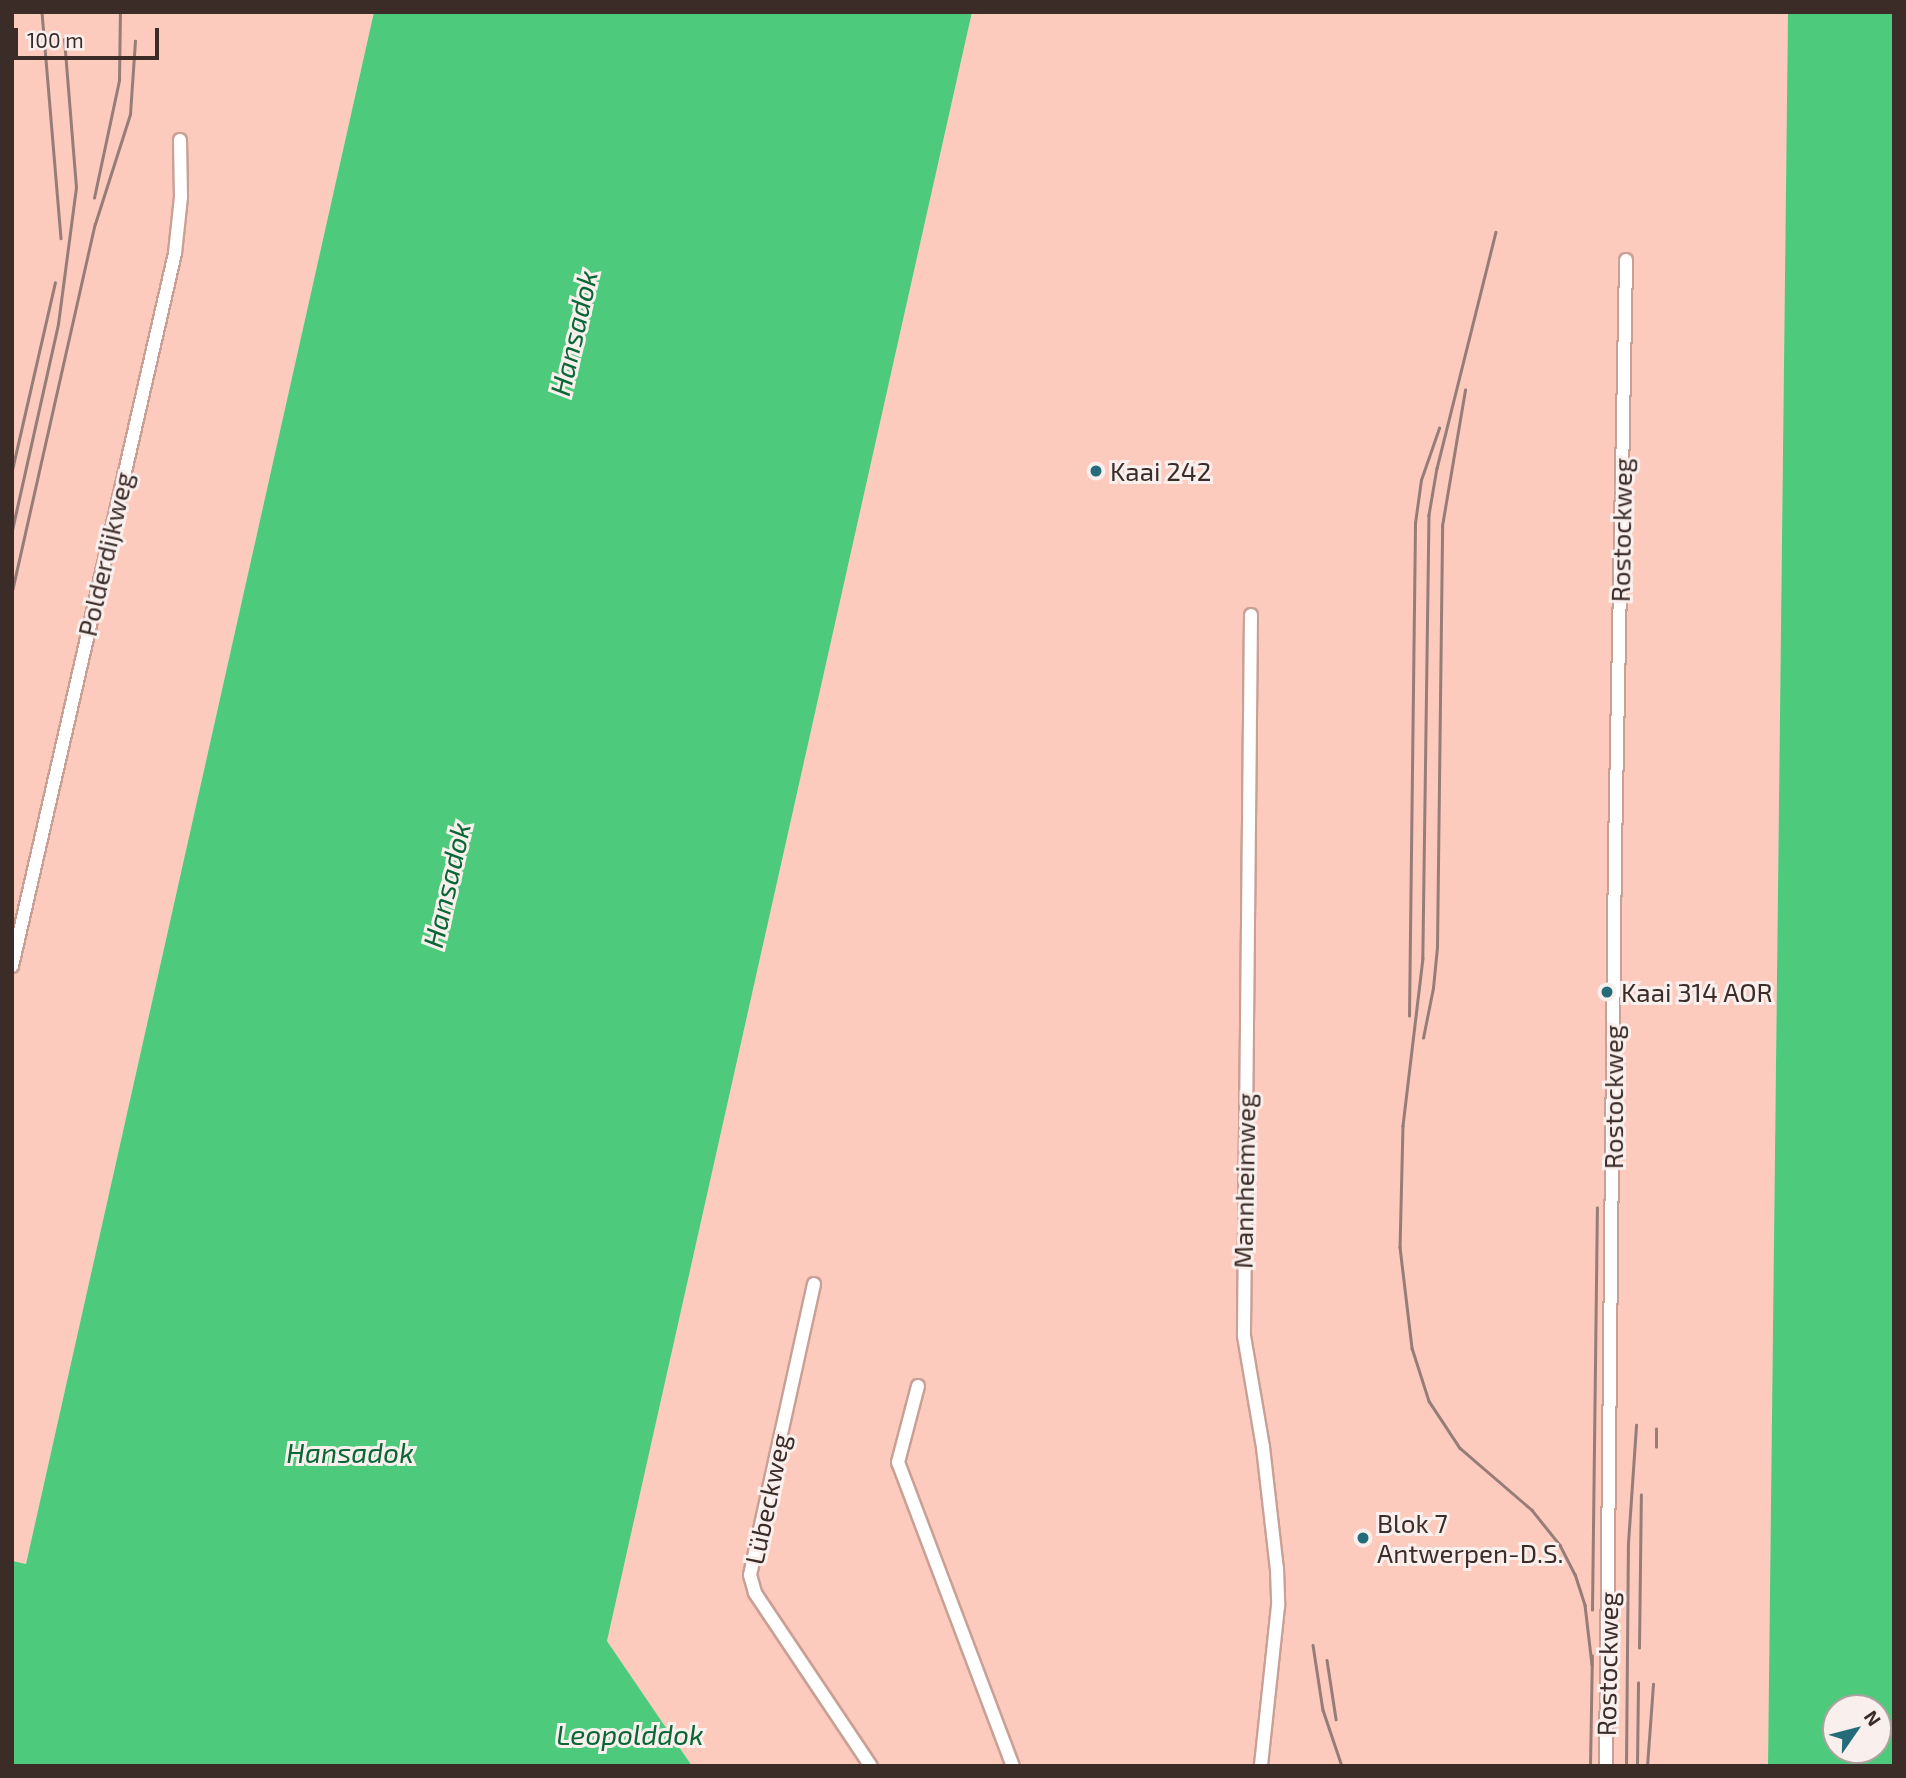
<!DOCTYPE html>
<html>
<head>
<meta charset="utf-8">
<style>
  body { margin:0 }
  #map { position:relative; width:1906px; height:1778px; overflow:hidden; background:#ffdcd4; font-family:"Exo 2",sans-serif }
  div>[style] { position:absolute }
  .built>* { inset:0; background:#fdcabe }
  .water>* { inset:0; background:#4dca7c }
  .roads { filter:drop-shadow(2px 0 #c9a096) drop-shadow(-2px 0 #c9a096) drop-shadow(0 2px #c9a096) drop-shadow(0 -2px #c9a096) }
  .minor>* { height:12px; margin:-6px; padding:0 6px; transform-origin:6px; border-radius:6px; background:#fff }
  .rail>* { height:2.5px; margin:-1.25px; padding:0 1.25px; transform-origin:1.25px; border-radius:1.25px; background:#967d77 }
  .dots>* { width:19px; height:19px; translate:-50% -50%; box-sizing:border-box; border:4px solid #f9f0ee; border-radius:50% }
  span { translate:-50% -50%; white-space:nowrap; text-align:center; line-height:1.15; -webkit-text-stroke:6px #f9f0ee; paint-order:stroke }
  .poi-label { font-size:26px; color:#3c2c28 }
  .left { translate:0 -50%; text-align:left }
  .street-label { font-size:26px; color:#3c2c28 }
  .water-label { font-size:28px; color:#096635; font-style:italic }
  .frame { position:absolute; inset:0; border:14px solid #3c2c28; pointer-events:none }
  .north { position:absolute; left:1822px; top:1694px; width:70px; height:70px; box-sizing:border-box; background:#f9f0ee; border:2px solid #ada29f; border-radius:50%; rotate:55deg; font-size:19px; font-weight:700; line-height:28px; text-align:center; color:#3c2c28 }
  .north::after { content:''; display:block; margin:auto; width:24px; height:32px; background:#256c7a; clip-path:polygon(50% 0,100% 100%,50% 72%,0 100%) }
  .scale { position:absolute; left:14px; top:28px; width:145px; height:32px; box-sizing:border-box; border:4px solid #3c2c28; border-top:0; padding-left:9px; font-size:21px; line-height:24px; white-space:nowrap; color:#3c2c28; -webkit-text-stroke:5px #f9f0ee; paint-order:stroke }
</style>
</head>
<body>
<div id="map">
  <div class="built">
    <i style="clip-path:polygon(12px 12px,374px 12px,26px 1564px,24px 1563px,12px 1594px)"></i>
    <i style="clip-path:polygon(972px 12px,1788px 12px,1768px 1766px,692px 1766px,607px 1641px)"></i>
  </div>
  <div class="water">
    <i style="clip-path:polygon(374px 12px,972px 12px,607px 1641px,692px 1766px,12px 1766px,12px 1561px,26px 1564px)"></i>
    <i style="clip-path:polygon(evenodd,1788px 12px,1894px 12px,1894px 1766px,1768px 1766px,1788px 12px,1836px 1708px,1878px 1708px,1878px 1750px,1836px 1750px,1836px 1708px)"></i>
  </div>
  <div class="roads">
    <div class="minor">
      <i style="left:1251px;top:615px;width:721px;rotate:90.56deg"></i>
      <i style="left:1244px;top:1336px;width:113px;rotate:80.3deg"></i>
      <i style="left:1263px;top:1447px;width:123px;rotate:83.5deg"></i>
      <i style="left:1277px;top:1569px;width:37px;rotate:88deg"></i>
      <i style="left:1278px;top:1606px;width:161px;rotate:96.1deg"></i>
      <i style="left:12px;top:966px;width:731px;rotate:-77.12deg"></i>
      <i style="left:175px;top:253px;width:56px;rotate:-83.9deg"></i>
      <i style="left:181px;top:197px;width:57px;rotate:-91deg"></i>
      <i style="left:814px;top:1284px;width:298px;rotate:102.4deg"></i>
      <i style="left:750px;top:1575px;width:19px;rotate:74deg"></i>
      <i style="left:755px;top:1593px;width:208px;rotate:56.2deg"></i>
      <i style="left:918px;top:1386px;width:79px;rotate:104.7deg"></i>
      <i style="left:898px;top:1462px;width:325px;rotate:69.3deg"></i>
      <i style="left:1606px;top:1766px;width:915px;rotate:-89.44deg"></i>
      <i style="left:1615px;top:851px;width:591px;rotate:-88.93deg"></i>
    </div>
  </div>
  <div class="rail">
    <i style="left:42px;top:12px;width:227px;rotate:85.2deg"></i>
    <i style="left:94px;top:198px;width:121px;rotate:-78deg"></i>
    <i style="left:119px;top:80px;width:68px;rotate:-89.2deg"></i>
    <i style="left:1496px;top:232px;width:243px;rotate:104deg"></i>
    <i style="left:1437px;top:468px;width:48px;rotate:99.7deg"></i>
    <i style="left:1429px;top:515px;width:443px;rotate:90.8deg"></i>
    <i style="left:1423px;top:958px;width:169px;rotate:96.8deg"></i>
    <i style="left:1403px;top:1126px;width:121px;rotate:91.4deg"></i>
    <i style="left:1400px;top:1247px;width:102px;rotate:83.2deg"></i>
    <i style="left:1412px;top:1348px;width:56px;rotate:72.2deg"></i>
    <i style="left:1429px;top:1401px;width:56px;rotate:56.6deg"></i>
    <i style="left:1460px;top:1448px;width:95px;rotate:40.7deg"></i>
    <i style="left:1532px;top:1510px;width:45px;rotate:51.3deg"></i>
    <i style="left:1560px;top:1545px;width:33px;rotate:63deg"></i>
    <i style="left:1575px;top:1574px;width:33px;rotate:72deg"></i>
    <i style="left:1585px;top:1605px;width:60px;rotate:83.3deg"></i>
    <i style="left:12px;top:470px;width:192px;rotate:-77.1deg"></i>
    <i style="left:12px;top:530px;width:211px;rotate:-77.4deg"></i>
    <i style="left:58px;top:324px;width:137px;rotate:-82.5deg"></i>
    <i style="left:76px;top:188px;width:149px;rotate:-94.6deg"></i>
    <i style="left:12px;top:591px;width:376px;rotate:-77.3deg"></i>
    <i style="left:95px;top:224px;width:115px;rotate:-72.3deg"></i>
    <i style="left:130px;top:114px;width:73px;rotate:-86.1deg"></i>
    <i style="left:1409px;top:1016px;width:493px;rotate:-89.3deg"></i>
    <i style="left:1415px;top:523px;width:43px;rotate:-82.1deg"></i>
    <i style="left:1421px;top:480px;width:55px;rotate:-70.9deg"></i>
    <i style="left:1423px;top:1038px;width:51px;rotate:-78.7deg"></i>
    <i style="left:1433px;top:988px;width:41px;rotate:-84.4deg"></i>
    <i style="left:1437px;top:947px;width:421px;rotate:-89.3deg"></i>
    <i style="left:1442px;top:526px;width:138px;rotate:-80.4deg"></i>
    <i style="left:1656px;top:1447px;width:18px;rotate:-90deg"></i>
    <i style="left:1592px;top:1610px;width:402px;rotate:-89.3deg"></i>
    <i style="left:1313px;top:1645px;width:66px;rotate:81.3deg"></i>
    <i style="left:1323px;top:1710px;width:59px;rotate:71.3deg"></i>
    <i style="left:1639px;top:1648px;width:153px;rotate:-89.3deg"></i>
    <i style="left:1327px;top:1660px;width:60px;rotate:81.3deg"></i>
    <i style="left:1590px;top:1766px;width:110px;rotate:-89deg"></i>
    <i style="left:1626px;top:1766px;width:223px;rotate:-89.5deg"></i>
    <i style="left:1628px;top:1543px;width:118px;rotate:-86.1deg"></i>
    <i style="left:1637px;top:1766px;width:83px;rotate:-89.3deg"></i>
    <i style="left:1647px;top:1766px;width:82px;rotate:-85.8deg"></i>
  </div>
  <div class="dots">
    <i style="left:1096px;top:471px;background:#256c7a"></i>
    <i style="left:1607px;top:992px;background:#256c7a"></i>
    <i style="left:1363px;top:1538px;background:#256c7a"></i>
  </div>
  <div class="poi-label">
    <span class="left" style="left:1110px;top:471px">Kaai 242</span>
    <span class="left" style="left:1621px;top:992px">Kaai 314 AOR</span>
    <span class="left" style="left:1377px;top:1538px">Blok 7<br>Antwerpen-D.S.</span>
  </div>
  <div class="street-label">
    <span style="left:1621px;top:530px;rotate:-89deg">Rostockweg</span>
    <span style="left:105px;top:554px;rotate:-77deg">Polderdijkweg</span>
    <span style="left:1613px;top:1097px;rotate:-90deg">Rostockweg</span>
    <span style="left:1244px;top:1181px;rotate:-89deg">Mannheimweg</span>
    <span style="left:767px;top:1499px;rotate:-78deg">Lübeckweg</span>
    <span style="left:1607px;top:1664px;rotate:-89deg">Rostockweg</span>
  </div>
  <div class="water-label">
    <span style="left:573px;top:333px;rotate:-77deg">Hansadok</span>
    <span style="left:446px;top:885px;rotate:-77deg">Hansadok</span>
    <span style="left:350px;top:1452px">Hansadok</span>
    <span style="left:630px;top:1734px">Leopolddok</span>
  </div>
  <div class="frame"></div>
  <div class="north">N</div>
  <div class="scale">100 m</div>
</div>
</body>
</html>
